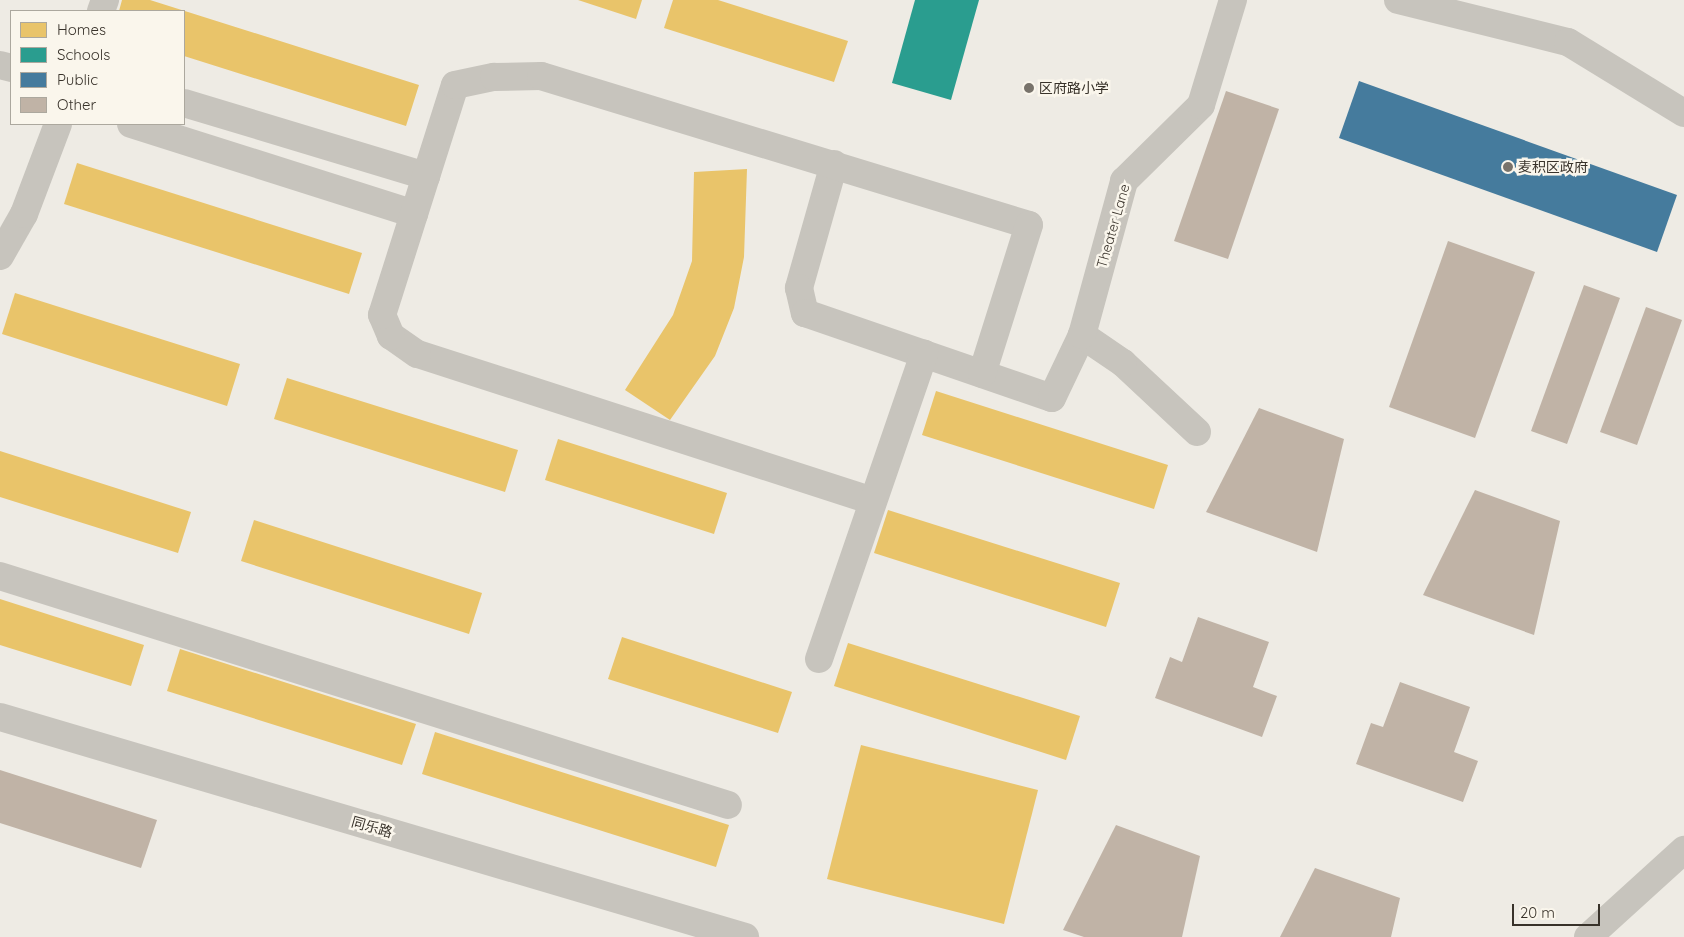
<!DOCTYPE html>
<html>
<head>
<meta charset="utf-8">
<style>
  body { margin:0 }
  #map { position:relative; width:1684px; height:937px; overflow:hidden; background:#eeebe4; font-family:Quicksand,"Noto Sans SC",sans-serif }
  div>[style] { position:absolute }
  .homes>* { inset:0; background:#e9c46a }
  .schools>* { inset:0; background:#2a9d8f }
  .public>* { inset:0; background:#457b9d }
  .building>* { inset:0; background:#c0b3a6 }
  .minor>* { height:28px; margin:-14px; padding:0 14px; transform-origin:14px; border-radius:14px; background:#c7c4bd }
  .dots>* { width:14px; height:14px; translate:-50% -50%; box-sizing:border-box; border:2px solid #faf6ec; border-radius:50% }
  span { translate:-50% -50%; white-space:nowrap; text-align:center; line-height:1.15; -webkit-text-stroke:5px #faf6ec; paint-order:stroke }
  .poi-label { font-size:14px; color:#38322a }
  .left { translate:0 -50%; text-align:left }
  .street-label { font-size:14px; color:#38322a }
  .legend { position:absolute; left:10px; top:10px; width:175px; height:115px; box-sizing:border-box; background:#faf6ec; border:1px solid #aca89e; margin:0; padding:6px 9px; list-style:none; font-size:15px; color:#38322a }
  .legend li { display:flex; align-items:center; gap:10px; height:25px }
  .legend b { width:25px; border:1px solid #aca89e }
  .scale { position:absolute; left:1512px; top:904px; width:88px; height:22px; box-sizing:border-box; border:2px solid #38322a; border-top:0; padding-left:6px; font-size:15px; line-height:18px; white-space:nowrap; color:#38322a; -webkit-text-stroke:4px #faf6ec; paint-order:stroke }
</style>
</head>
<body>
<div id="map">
  <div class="homes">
    <i style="clip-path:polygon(122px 0,150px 0,419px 85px,406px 126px,184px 56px,184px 11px,119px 11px)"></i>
    <i style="clip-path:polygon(578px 0,642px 0,636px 19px)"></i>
    <i style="clip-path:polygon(673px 0,718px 0,848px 41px,834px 82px,664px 28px)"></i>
    <i style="clip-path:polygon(77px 163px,362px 253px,349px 294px,64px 204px)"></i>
    <i style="clip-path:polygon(747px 169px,744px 257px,734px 308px,715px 356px,670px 420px,625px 390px,673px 315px,692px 261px,694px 172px)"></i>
    <i style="clip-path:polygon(15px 293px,240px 364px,227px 406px,2px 334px)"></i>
    <i style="clip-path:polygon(287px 378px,518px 450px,505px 492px,274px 419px)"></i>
    <i style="clip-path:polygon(936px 391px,1168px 465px,1154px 509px,922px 435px)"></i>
    <i style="clip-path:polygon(558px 439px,727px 493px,714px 534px,545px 480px)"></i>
    <i style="clip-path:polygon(0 451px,191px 512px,178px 553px,0 497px)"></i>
    <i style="clip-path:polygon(888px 510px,1120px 583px,1106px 627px,874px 553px)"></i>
    <i style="clip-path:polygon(254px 520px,482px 593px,469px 634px,241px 561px)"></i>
    <i style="clip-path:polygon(0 599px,144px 645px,131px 686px,0 645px)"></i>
    <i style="clip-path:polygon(622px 637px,792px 692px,778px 733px,608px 679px)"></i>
    <i style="clip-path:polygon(848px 643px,1080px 716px,1066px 760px,834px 686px)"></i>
    <i style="clip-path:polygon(180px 649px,416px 724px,402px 765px,167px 691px)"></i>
    <i style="clip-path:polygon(435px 732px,729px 825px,716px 867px,422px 774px)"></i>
    <i style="clip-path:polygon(861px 745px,1038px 790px,1004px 924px,827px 879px)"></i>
  </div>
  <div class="schools">
    <i style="clip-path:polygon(915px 0,979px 0,951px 100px,892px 83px)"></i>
  </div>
  <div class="public">
    <i style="clip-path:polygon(1359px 81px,1677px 195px,1657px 252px,1339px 138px)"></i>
  </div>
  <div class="building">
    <i style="clip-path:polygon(1226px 91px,1279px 109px,1228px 259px,1174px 241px)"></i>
    <i style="clip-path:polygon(1448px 241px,1535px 272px,1475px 438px,1389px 407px)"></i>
    <i style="clip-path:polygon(1584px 285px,1620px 298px,1567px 444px,1531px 431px)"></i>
    <i style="clip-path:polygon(1646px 307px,1682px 320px,1637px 445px,1600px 432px)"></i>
    <i style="clip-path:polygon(1259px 408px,1344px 439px,1317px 552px,1206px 512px)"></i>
    <i style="clip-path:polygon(1475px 490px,1560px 521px,1534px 635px,1423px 595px)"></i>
    <i style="clip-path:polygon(1198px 617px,1269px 642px,1253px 687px,1277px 696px,1262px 737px,1155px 698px,1170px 657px,1182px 662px)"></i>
    <i style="clip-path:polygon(1400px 682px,1470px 707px,1454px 752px,1478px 761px,1463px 802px,1356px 764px,1371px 723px,1383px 727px)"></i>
    <i style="clip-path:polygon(0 770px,157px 820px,141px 868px,0 823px)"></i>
    <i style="clip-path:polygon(1116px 825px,1200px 856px,1182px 937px,1084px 937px,1063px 930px)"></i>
    <i style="clip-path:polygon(1315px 868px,1400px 898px,1391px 937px,1280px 937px)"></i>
  </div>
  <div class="minor">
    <i style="left:1398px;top:0;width:175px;rotate:13.9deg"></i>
    <i style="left:1568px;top:42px;width:136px;rotate:31.5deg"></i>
    <i style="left:101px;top:11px;width:12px;rotate:-70deg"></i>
    <i style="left:0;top:65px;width:11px;rotate:15deg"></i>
    <i style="left:184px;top:103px;width:253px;rotate:16.8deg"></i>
    <i style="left:131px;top:124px;width:297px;rotate:17.6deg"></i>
    <i style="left:834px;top:164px;width:129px;rotate:105.8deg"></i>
    <i style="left:799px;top:288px;width:26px;rotate:77deg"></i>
    <i style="left:805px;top:313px;width:261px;rotate:19deg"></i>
    <i style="left:1052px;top:398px;width:70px;rotate:-64.5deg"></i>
    <i style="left:0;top:256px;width:48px;rotate:-60.3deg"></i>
    <i style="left:24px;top:214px;width:96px;rotate:-69.3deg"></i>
    <i style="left:1197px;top:432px;width:101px;rotate:-137deg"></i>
    <i style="left:1123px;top:363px;width:50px;rotate:-145.7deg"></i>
    <i style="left:1082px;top:335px;width:160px;rotate:-74.7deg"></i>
    <i style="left:1124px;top:181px;width:108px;rotate:-44.6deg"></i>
    <i style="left:1201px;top:105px;width:110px;rotate:-73.1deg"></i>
    <i style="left:870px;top:500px;width:476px;rotate:-162.1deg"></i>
    <i style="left:417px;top:354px;width:32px;rotate:-145deg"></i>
    <i style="left:391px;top:336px;width:23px;rotate:-113deg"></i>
    <i style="left:382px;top:315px;width:241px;rotate:-72.4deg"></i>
    <i style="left:455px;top:85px;width:40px;rotate:-12deg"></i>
    <i style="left:494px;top:77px;width:47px;rotate:-1.2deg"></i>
    <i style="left:541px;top:76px;width:510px;rotate:16.98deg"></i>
    <i style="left:1029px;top:225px;width:156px;rotate:107.5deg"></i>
    <i style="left:0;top:576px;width:763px;rotate:17.46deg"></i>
    <i style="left:819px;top:659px;width:323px;rotate:-71deg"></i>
    <i style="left:0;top:717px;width:777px;rotate:16.45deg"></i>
    <i style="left:1588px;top:937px;width:130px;rotate:-42.2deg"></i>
  </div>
  <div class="dots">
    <i style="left:1029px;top:88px;background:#78736b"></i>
    <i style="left:1508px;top:167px;background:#78736b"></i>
  </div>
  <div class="poi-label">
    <span class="left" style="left:1039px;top:88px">区府路小学</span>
    <span class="left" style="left:1518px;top:167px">麦积区政府</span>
  </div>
  <div class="street-label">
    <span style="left:1113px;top:226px;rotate:-74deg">Theater Lane</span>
    <span style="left:372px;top:827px;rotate:16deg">同乐路</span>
  </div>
  <ul class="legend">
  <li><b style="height:14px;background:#e9c46a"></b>Homes</li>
  <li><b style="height:14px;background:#2a9d8f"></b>Schools</li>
  <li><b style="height:14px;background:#457b9d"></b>Public</li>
  <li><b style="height:14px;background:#c0b3a6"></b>Other</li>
  </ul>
  <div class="scale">20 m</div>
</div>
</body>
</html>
